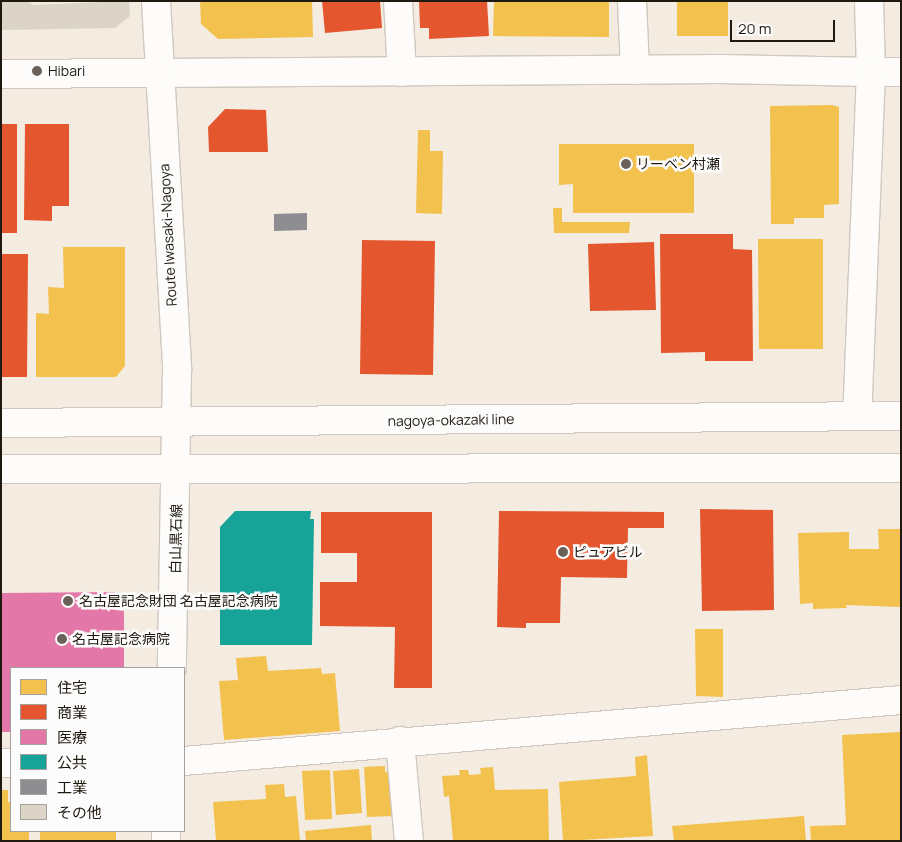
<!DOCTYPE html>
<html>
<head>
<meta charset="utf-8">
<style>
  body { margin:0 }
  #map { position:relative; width:902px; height:842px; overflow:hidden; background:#f4ebe1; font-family:Manrope,"Noto Sans JP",sans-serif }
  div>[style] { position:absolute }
  .homes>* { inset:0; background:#f2c14e }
  .shops>* { inset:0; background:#e4572e }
  .health>* { inset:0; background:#e377a8 }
  .public>* { inset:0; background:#17a398 }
  .industry>* { inset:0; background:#8d8d92 }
  .building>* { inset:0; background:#dbd4c7 }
  .roads { filter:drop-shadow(1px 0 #d0c8bf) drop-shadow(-1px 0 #d0c8bf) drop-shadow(0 1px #d0c8bf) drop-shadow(0 -1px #d0c8bf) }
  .street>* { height:28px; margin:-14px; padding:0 14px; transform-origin:14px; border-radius:14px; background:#fdfcfa }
  .secondary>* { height:28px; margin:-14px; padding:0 14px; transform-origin:14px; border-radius:14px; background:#fdfcfa }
  .primary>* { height:28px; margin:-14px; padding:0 14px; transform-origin:14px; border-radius:14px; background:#fdfcfa }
  .dots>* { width:14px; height:14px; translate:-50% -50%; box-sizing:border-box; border:2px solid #fcfcfc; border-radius:50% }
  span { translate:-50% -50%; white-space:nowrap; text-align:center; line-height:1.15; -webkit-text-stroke:5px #fcfcfc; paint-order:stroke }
  .poi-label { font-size:14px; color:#1f1910 }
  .left { translate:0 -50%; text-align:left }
  .street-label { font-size:14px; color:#1f1910 }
  .frame { position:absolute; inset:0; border:2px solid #1f1910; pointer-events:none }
  .legend { position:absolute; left:10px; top:667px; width:175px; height:165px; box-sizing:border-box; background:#fcfcfc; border:1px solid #a4a19e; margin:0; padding:6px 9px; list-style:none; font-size:15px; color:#1f1910 }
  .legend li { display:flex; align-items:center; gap:10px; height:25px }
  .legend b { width:25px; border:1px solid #a4a19e }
  .scale { position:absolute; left:730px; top:20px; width:105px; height:22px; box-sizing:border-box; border:2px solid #1f1910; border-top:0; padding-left:6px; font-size:15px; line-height:18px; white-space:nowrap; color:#1f1910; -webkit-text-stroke:4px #fcfcfc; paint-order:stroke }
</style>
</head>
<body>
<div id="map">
  <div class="homes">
    <i style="clip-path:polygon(200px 1px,312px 1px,313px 37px,218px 39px,201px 24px)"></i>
    <i style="clip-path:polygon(494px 1px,609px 1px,609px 37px,493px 36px)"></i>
    <i style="clip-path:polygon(677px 1px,728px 1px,728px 36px,677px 36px)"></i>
    <i style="clip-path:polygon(832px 105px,839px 107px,839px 204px,824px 205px,824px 218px,794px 218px,794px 224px,771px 224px,770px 106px)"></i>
    <i style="clip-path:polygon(418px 130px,430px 130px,430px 151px,443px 151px,442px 214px,416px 213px)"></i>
    <i style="clip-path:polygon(559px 144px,694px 144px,694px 213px,573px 213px,573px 184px,559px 185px)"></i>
    <i style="clip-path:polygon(553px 208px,562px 208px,562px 222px,630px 222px,629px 233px,554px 233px)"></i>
    <i style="clip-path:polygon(758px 239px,823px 239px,823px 349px,759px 349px)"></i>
    <i style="clip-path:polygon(63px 247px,125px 247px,125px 366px,116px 377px,36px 377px,36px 313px,49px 314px,48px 287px,64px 288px)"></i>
    <i style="clip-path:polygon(878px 529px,901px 529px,901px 607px,846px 605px,847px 608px,813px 609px,813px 603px,800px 604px,798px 533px,849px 532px,849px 549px,879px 549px)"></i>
    <i style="clip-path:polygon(695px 629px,723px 629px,723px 697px,696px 696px)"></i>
    <i style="clip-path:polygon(266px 656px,268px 671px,321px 668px,322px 674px,335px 673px,340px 731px,224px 740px,219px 681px,238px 680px,236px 658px)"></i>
    <i style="clip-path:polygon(901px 732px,901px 841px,811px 841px,810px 826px,846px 825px,842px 735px)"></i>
    <i style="clip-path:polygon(647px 755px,653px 836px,563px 841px,559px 782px,636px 776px,635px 757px)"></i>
    <i style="clip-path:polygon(385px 766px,385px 772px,392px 772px,394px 816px,367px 817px,364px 767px)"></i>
    <i style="clip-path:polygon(493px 767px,495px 790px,548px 789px,549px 841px,453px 841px,449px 796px,444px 797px,442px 776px,460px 775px,459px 770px,468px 770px,469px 775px,481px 774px,480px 768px)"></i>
    <i style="clip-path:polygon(359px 769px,362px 813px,336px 815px,333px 771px)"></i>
    <i style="clip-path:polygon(330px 770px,332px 819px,305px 820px,302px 771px)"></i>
    <i style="clip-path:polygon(284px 784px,285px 797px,296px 796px,300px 841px,216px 841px,213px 802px,266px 799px,265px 785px)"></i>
    <i style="clip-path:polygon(1px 790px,8px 790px,8px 802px,11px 802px,11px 831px,29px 831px,29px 841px,1px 841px)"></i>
    <i style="clip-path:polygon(804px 816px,806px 841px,674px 841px,672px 826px)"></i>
    <i style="clip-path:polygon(371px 825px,372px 841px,306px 841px,305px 831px)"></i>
    <i style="clip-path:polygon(40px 831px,116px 831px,116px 841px,40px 841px)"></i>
  </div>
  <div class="shops">
    <i style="clip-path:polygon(322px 1px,380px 1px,382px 28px,325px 33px)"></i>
    <i style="clip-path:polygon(419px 1px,487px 1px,489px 36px,429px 39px,429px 28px,420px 28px)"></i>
    <i style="clip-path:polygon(225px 109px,266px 110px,268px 152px,209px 152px,208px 127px)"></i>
    <i style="clip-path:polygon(1px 124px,17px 124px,17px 233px,1px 233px)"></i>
    <i style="clip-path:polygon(25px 124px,69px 124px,69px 206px,52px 206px,52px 221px,24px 220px)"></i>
    <i style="clip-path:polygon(660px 234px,733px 234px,733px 249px,752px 250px,753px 361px,705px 361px,705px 352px,661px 353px)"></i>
    <i style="clip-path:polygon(362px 240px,435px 241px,433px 375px,360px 374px)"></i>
    <i style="clip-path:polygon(654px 242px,656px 310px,590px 311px,588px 244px)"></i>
    <i style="clip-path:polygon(1px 254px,28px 254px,27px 377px,1px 377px)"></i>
    <i style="clip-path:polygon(700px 509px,773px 510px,774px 610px,702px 611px)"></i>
    <i style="clip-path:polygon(499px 511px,664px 512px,664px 528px,628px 528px,627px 578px,561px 577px,560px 623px,526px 623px,526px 628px,497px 627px)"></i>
    <i style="clip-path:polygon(321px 512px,432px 512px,432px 688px,394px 688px,395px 627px,320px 626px,320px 582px,357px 582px,357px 553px,321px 553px)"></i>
  </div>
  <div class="health">
    <i style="clip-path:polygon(115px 592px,115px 610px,124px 611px,124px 668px,11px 668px,11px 732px,1px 732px,1px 593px)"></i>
  </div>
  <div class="public">
    <i style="clip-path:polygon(235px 511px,311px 511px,310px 519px,314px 519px,312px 645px,220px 645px,220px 527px)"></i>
  </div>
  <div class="industry">
    <i style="clip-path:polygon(307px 213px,307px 230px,274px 231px,274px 214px)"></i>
  </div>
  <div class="building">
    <i style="clip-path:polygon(1px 1px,28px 1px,33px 5px,129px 1px,130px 16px,115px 28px,1px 30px)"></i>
  </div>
  <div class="roads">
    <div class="street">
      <i style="left:398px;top:1px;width:71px;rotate:86.8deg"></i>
      <i style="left:632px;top:1px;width:69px;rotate:87.5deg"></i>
      <i style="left:869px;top:1px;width:71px;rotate:88.4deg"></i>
      <i style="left:871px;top:72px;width:30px"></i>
      <i style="left:161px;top:73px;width:559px;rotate:-0.41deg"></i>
      <i style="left:720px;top:69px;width:151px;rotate:1.1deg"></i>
      <i style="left:871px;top:72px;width:343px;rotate:92.3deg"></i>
      <i style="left:400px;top:741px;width:100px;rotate:84.9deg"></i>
      <i style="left:184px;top:761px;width:720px;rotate:-4.86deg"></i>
      <i style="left:1px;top:763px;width:10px"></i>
    </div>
    <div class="secondary">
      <i style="left:156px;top:1px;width:370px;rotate:86.7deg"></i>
      <i style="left:177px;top:370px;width:298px;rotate:91deg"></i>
      <i style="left:1px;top:74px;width:160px;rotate:-0.4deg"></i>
      <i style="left:166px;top:841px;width:10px;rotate:-90deg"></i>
    </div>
    <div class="primary">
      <i style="left:1px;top:423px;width:900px;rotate:-0.45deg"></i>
      <i style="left:1px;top:469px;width:900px;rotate:-0.06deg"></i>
    </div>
  </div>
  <div class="dots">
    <i style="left:37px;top:71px;background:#6a6259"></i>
    <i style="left:626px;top:164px;background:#6a6259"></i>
    <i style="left:563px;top:552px;background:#6a6259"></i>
    <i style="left:68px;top:601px;background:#6a6259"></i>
    <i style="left:62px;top:639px;background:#6a6259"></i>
  </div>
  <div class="poi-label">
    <span class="left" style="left:48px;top:71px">Hibari</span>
    <span class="left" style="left:636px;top:164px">リーベン村瀬</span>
    <span class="left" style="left:573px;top:552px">ピュアビル</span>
    <span class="left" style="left:79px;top:601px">名古屋記念財団 名古屋記念病院</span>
    <span class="left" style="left:72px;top:639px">名古屋記念病院</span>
  </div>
  <div class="street-label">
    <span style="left:168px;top:235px;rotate:-93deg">Route Iwasaki-Nagoya</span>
    <span style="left:451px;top:420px;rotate:-1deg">nagoya-okazaki line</span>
    <span style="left:176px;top:539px;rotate:-89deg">白山黒石線</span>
  </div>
  <div class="frame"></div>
  <ul class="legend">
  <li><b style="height:14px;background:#f2c14e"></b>住宅</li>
  <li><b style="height:14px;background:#e4572e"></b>商業</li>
  <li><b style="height:14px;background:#e377a8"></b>医療</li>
  <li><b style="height:14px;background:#17a398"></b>公共</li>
  <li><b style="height:14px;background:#8d8d92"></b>工業</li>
  <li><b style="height:14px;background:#dbd4c7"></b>その他</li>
  </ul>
  <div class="scale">20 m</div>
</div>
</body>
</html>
